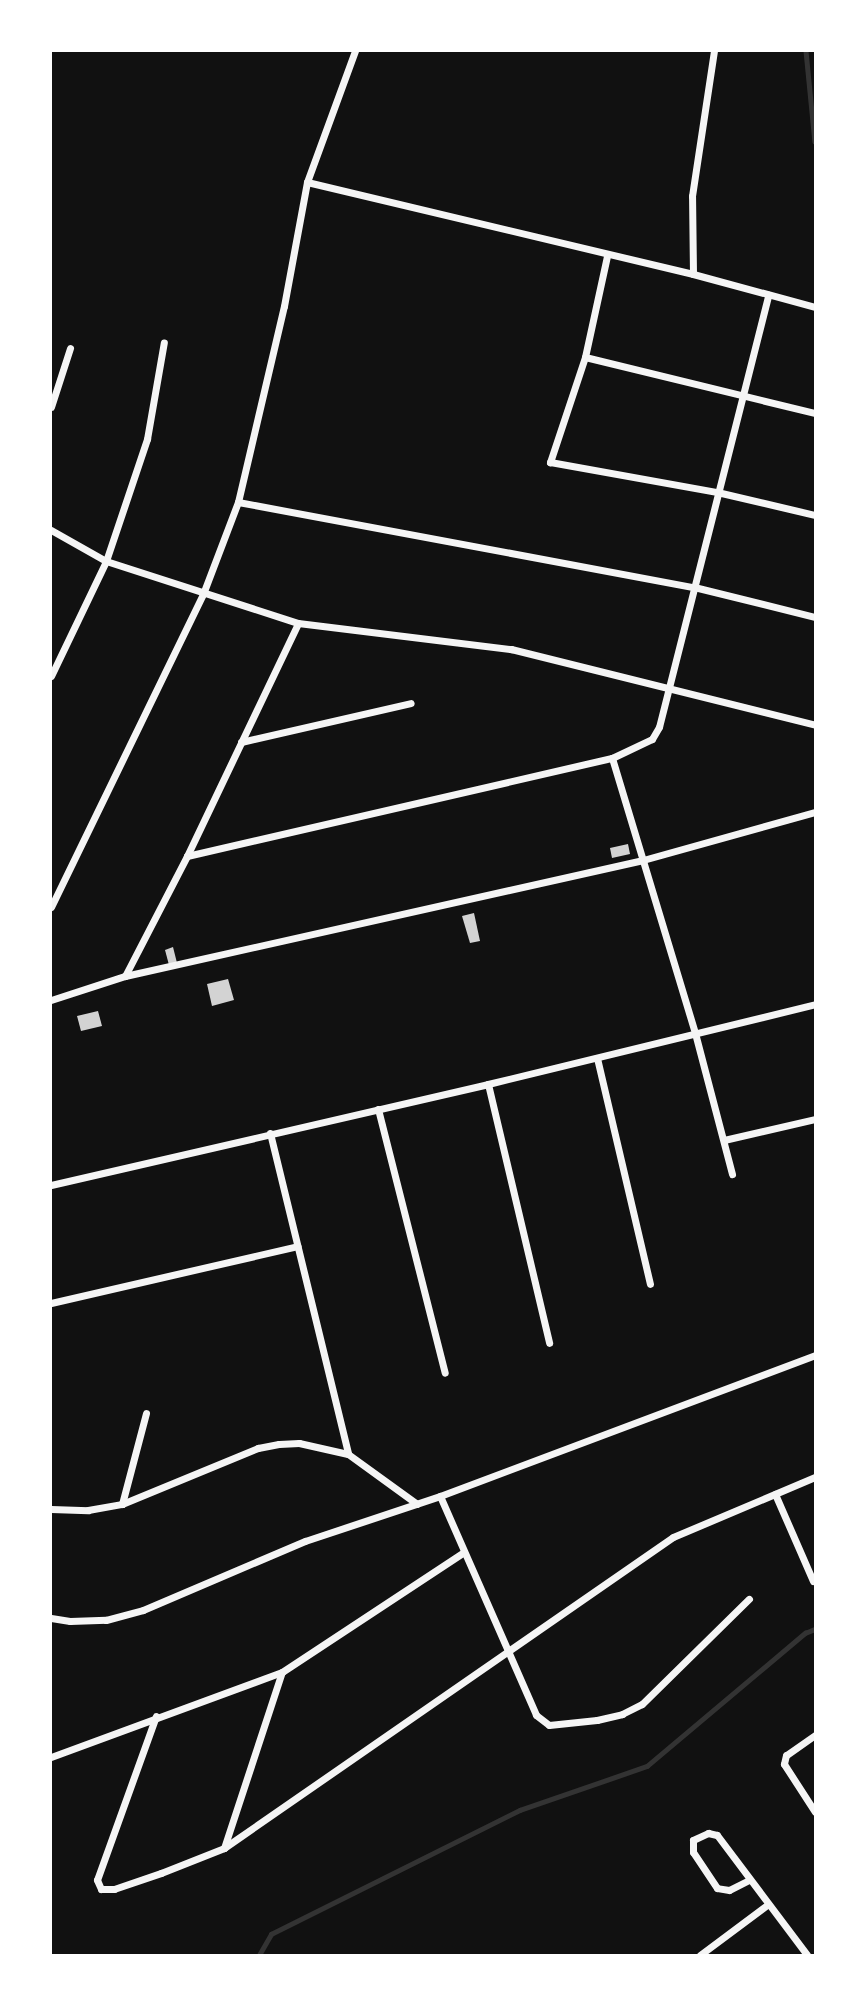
<!DOCTYPE html>
<html>
<head>
<meta charset="utf-8">
<style>
  body { margin:0 }
  #map { position:relative; width:866px; height:2006px; overflow:hidden; background:#111; font-family:Raleway,sans-serif }
  div>[style] { position:absolute }
  .stream>* { height:4.5px; margin:-2.25px; padding:0 2.25px; transform-origin:2.25px; border-radius:2.25px; background:#333 }
  .building>* { inset:0; background:#d3d3d3 }
  .minor>* { height:7px; margin:-3.5px; padding:0 3.5px; transform-origin:3.5px; border-radius:3.5px; background:#f5f5f5 }
  span { translate:-50% -50%; white-space:nowrap; text-align:center; line-height:1.15; -webkit-text-stroke:7px #fff; paint-order:stroke }
  .frame { position:absolute; inset:0; border:52px solid #fff; pointer-events:none }
</style>
</head>
<body>
<div id="map">
  <div class="stream">
    <i style="left:806px;top:51px;width:91px;rotate:84.4deg"></i>
    <i style="left:259px;top:1955px;width:24px;rotate:-60deg"></i>
    <i style="left:271px;top:1934px;width:278px;rotate:-26.5deg"></i>
    <i style="left:520px;top:1810px;width:134px;rotate:-19.1deg"></i>
    <i style="left:647px;top:1766px;width:207px;rotate:-40.1deg"></i>
    <i style="left:805px;top:1633px;width:11px;rotate:-22deg"></i>
  </div>
  <div class="building">
    <i style="clip-path:polygon(628px 844px,630px 854px,612px 858px,610px 848px)"></i>
    <i style="clip-path:polygon(474px 913px,480px 941px,470px 943px,462px 916px)"></i>
    <i style="clip-path:polygon(173px 947px,177px 963px,169px 965px,165px 950px)"></i>
    <i style="clip-path:polygon(228px 979px,234px 1000px,212px 1006px,207px 984px)"></i>
    <i style="clip-path:polygon(98px 1011px,102px 1026px,81px 1031px,77px 1016px)"></i>
  </div>
  <div class="minor">
    <i style="left:307px;top:182px;width:397px;rotate:13.4deg"></i>
    <i style="left:693px;top:274px;width:126px;rotate:15.1deg"></i>
    <i style="left:607px;top:256px;width:103px;rotate:102.3deg"></i>
    <i style="left:585px;top:357px;width:111px;rotate:108.4deg"></i>
    <i style="left:550px;top:462px;width:170px;rotate:10.2deg"></i>
    <i style="left:717px;top:492px;width:101px;rotate:13.2deg"></i>
    <i style="left:693px;top:274px;width:78px;rotate:-90.7deg"></i>
    <i style="left:692px;top:196px;width:147px;rotate:-81.4deg"></i>
    <i style="left:585px;top:357px;width:237px;rotate:13.7deg"></i>
    <i style="left:51px;top:407px;width:62px;rotate:-72.1deg"></i>
    <i style="left:238px;top:502px;width:464px;rotate:10.6deg"></i>
    <i style="left:694px;top:587px;width:125px;rotate:13.9deg"></i>
    <i style="left:51px;top:530px;width:63px;rotate:29.4deg"></i>
    <i style="left:106px;top:561px;width:202px;rotate:17.9deg"></i>
    <i style="left:298px;top:623px;width:215px;rotate:7deg"></i>
    <i style="left:511px;top:649px;width:313px;rotate:14deg"></i>
    <i style="left:51px;top:676px;width:127px;rotate:-64.4deg"></i>
    <i style="left:106px;top:561px;width:129px;rotate:-71.4deg"></i>
    <i style="left:147px;top:439px;width:98px;rotate:-80.1deg"></i>
    <i style="left:241px;top:742px;width:174px;rotate:-12.9deg"></i>
    <i style="left:612px;top:758px;width:287px;rotate:73.2deg"></i>
    <i style="left:695px;top:1033px;width:146px;rotate:75.3deg"></i>
    <i style="left:187px;top:856px;width:436px;rotate:-13deg"></i>
    <i style="left:612px;top:758px;width:44px;rotate:-25.4deg"></i>
    <i style="left:652px;top:739px;width:14px;rotate:-60deg"></i>
    <i style="left:659px;top:727px;width:446px;rotate:-75.8deg"></i>
    <i style="left:51px;top:907px;width:348px;rotate:-64.1deg"></i>
    <i style="left:203px;top:594px;width:98px;rotate:-69.2deg"></i>
    <i style="left:238px;top:502px;width:201px;rotate:-76.8deg"></i>
    <i style="left:284px;top:306px;width:126px;rotate:-79.5deg"></i>
    <i style="left:307px;top:182px;width:140px;rotate:-69.9deg"></i>
    <i style="left:125px;top:976px;width:135px;rotate:-62.7deg"></i>
    <i style="left:187px;top:856px;width:258px;rotate:-64.5deg"></i>
    <i style="left:51px;top:1000px;width:78px;rotate:-18deg"></i>
    <i style="left:125px;top:976px;width:531px;rotate:-12.62deg"></i>
    <i style="left:643px;top:860px;width:179px;rotate:-15.6deg"></i>
    <i style="left:597px;top:1058px;width:232px;rotate:76.8deg"></i>
    <i style="left:488px;top:1084px;width:266px;rotate:76.7deg"></i>
    <i style="left:378px;top:1109px;width:272px;rotate:75.8deg"></i>
    <i style="left:270px;top:1133px;width:330px;rotate:76.3deg"></i>
    <i style="left:348px;top:1454px;width:85px;rotate:35.9deg"></i>
    <i style="left:724px;top:1140px;width:93px;rotate:-13deg"></i>
    <i style="left:51px;top:1185px;width:449px;rotate:-13deg"></i>
    <i style="left:488px;top:1084px;width:337px;rotate:-13.7deg"></i>
    <i style="left:51px;top:1303px;width:253px;rotate:-13deg"></i>
    <i style="left:775px;top:1494px;width:95px;rotate:66.4deg"></i>
    <i style="left:440px;top:1496px;width:239px;rotate:66.3deg"></i>
    <i style="left:536px;top:1715px;width:16px;rotate:38deg"></i>
    <i style="left:549px;top:1725px;width:48px;rotate:-5.9deg"></i>
    <i style="left:597px;top:1720px;width:26px;rotate:-13deg"></i>
    <i style="left:622px;top:1714px;width:22px;rotate:-27deg"></i>
    <i style="left:642px;top:1704px;width:150px;rotate:-44.5deg"></i>
    <i style="left:122px;top:1504px;width:94px;rotate:-75.2deg"></i>
    <i style="left:51px;top:1509px;width:37px;rotate:2deg"></i>
    <i style="left:88px;top:1510px;width:35px;rotate:-10deg"></i>
    <i style="left:122px;top:1504px;width:147px;rotate:-22.4deg"></i>
    <i style="left:258px;top:1448px;width:21px;rotate:-11deg"></i>
    <i style="left:279px;top:1444px;width:20px;rotate:-3deg"></i>
    <i style="left:299px;top:1443px;width:50px;rotate:12.7deg"></i>
    <i style="left:51px;top:1618px;width:19px;rotate:9deg"></i>
    <i style="left:70px;top:1621px;width:36px;rotate:-2deg"></i>
    <i style="left:106px;top:1620px;width:38px;rotate:-15deg"></i>
    <i style="left:143px;top:1610px;width:176px;rotate:-23.1deg"></i>
    <i style="left:305px;top:1541px;width:142px;rotate:-18.4deg"></i>
    <i style="left:440px;top:1496px;width:401px;rotate:-20.6deg"></i>
    <i style="left:156px;top:1716px;width:174px;rotate:109.8deg"></i>
    <i style="left:97px;top:1880px;width:10px;rotate:66deg"></i>
    <i style="left:101px;top:1889px;width:13px"></i>
    <i style="left:114px;top:1889px;width:50px;rotate:-18.8deg"></i>
    <i style="left:161px;top:1873px;width:68px;rotate:-21.6deg"></i>
    <i style="left:224px;top:1848px;width:546px;rotate:-34.71deg"></i>
    <i style="left:673px;top:1537px;width:154px;rotate:-22.9deg"></i>
    <i style="left:815px;top:1735px;width:35px;rotate:145deg"></i>
    <i style="left:786px;top:1755px;width:9px;rotate:103deg"></i>
    <i style="left:784px;top:1764px;width:57px;rotate:57.1deg"></i>
    <i style="left:51px;top:1757px;width:246px;rotate:-20.2deg"></i>
    <i style="left:282px;top:1672px;width:218px;rotate:-33.4deg"></i>
    <i style="left:224px;top:1848px;width:185px;rotate:-71.8deg"></i>
    <i style="left:749px;top:1880px;width:22px;rotate:153deg"></i>
    <i style="left:729px;top:1890px;width:12px;rotate:-171deg"></i>
    <i style="left:717px;top:1888px;width:43px;rotate:-123.7deg"></i>
    <i style="left:693px;top:1852px;width:12px;rotate:-90deg"></i>
    <i style="left:693px;top:1840px;width:17px;rotate:-25deg"></i>
    <i style="left:708px;top:1833px;width:9px;rotate:13deg"></i>
    <i style="left:717px;top:1835px;width:150px;rotate:53.1deg"></i>
    <i style="left:700px;top:1955px;width:84px;rotate:-36.7deg"></i>
  </div>
  <div class="frame"></div>
</div>
</body>
</html>
